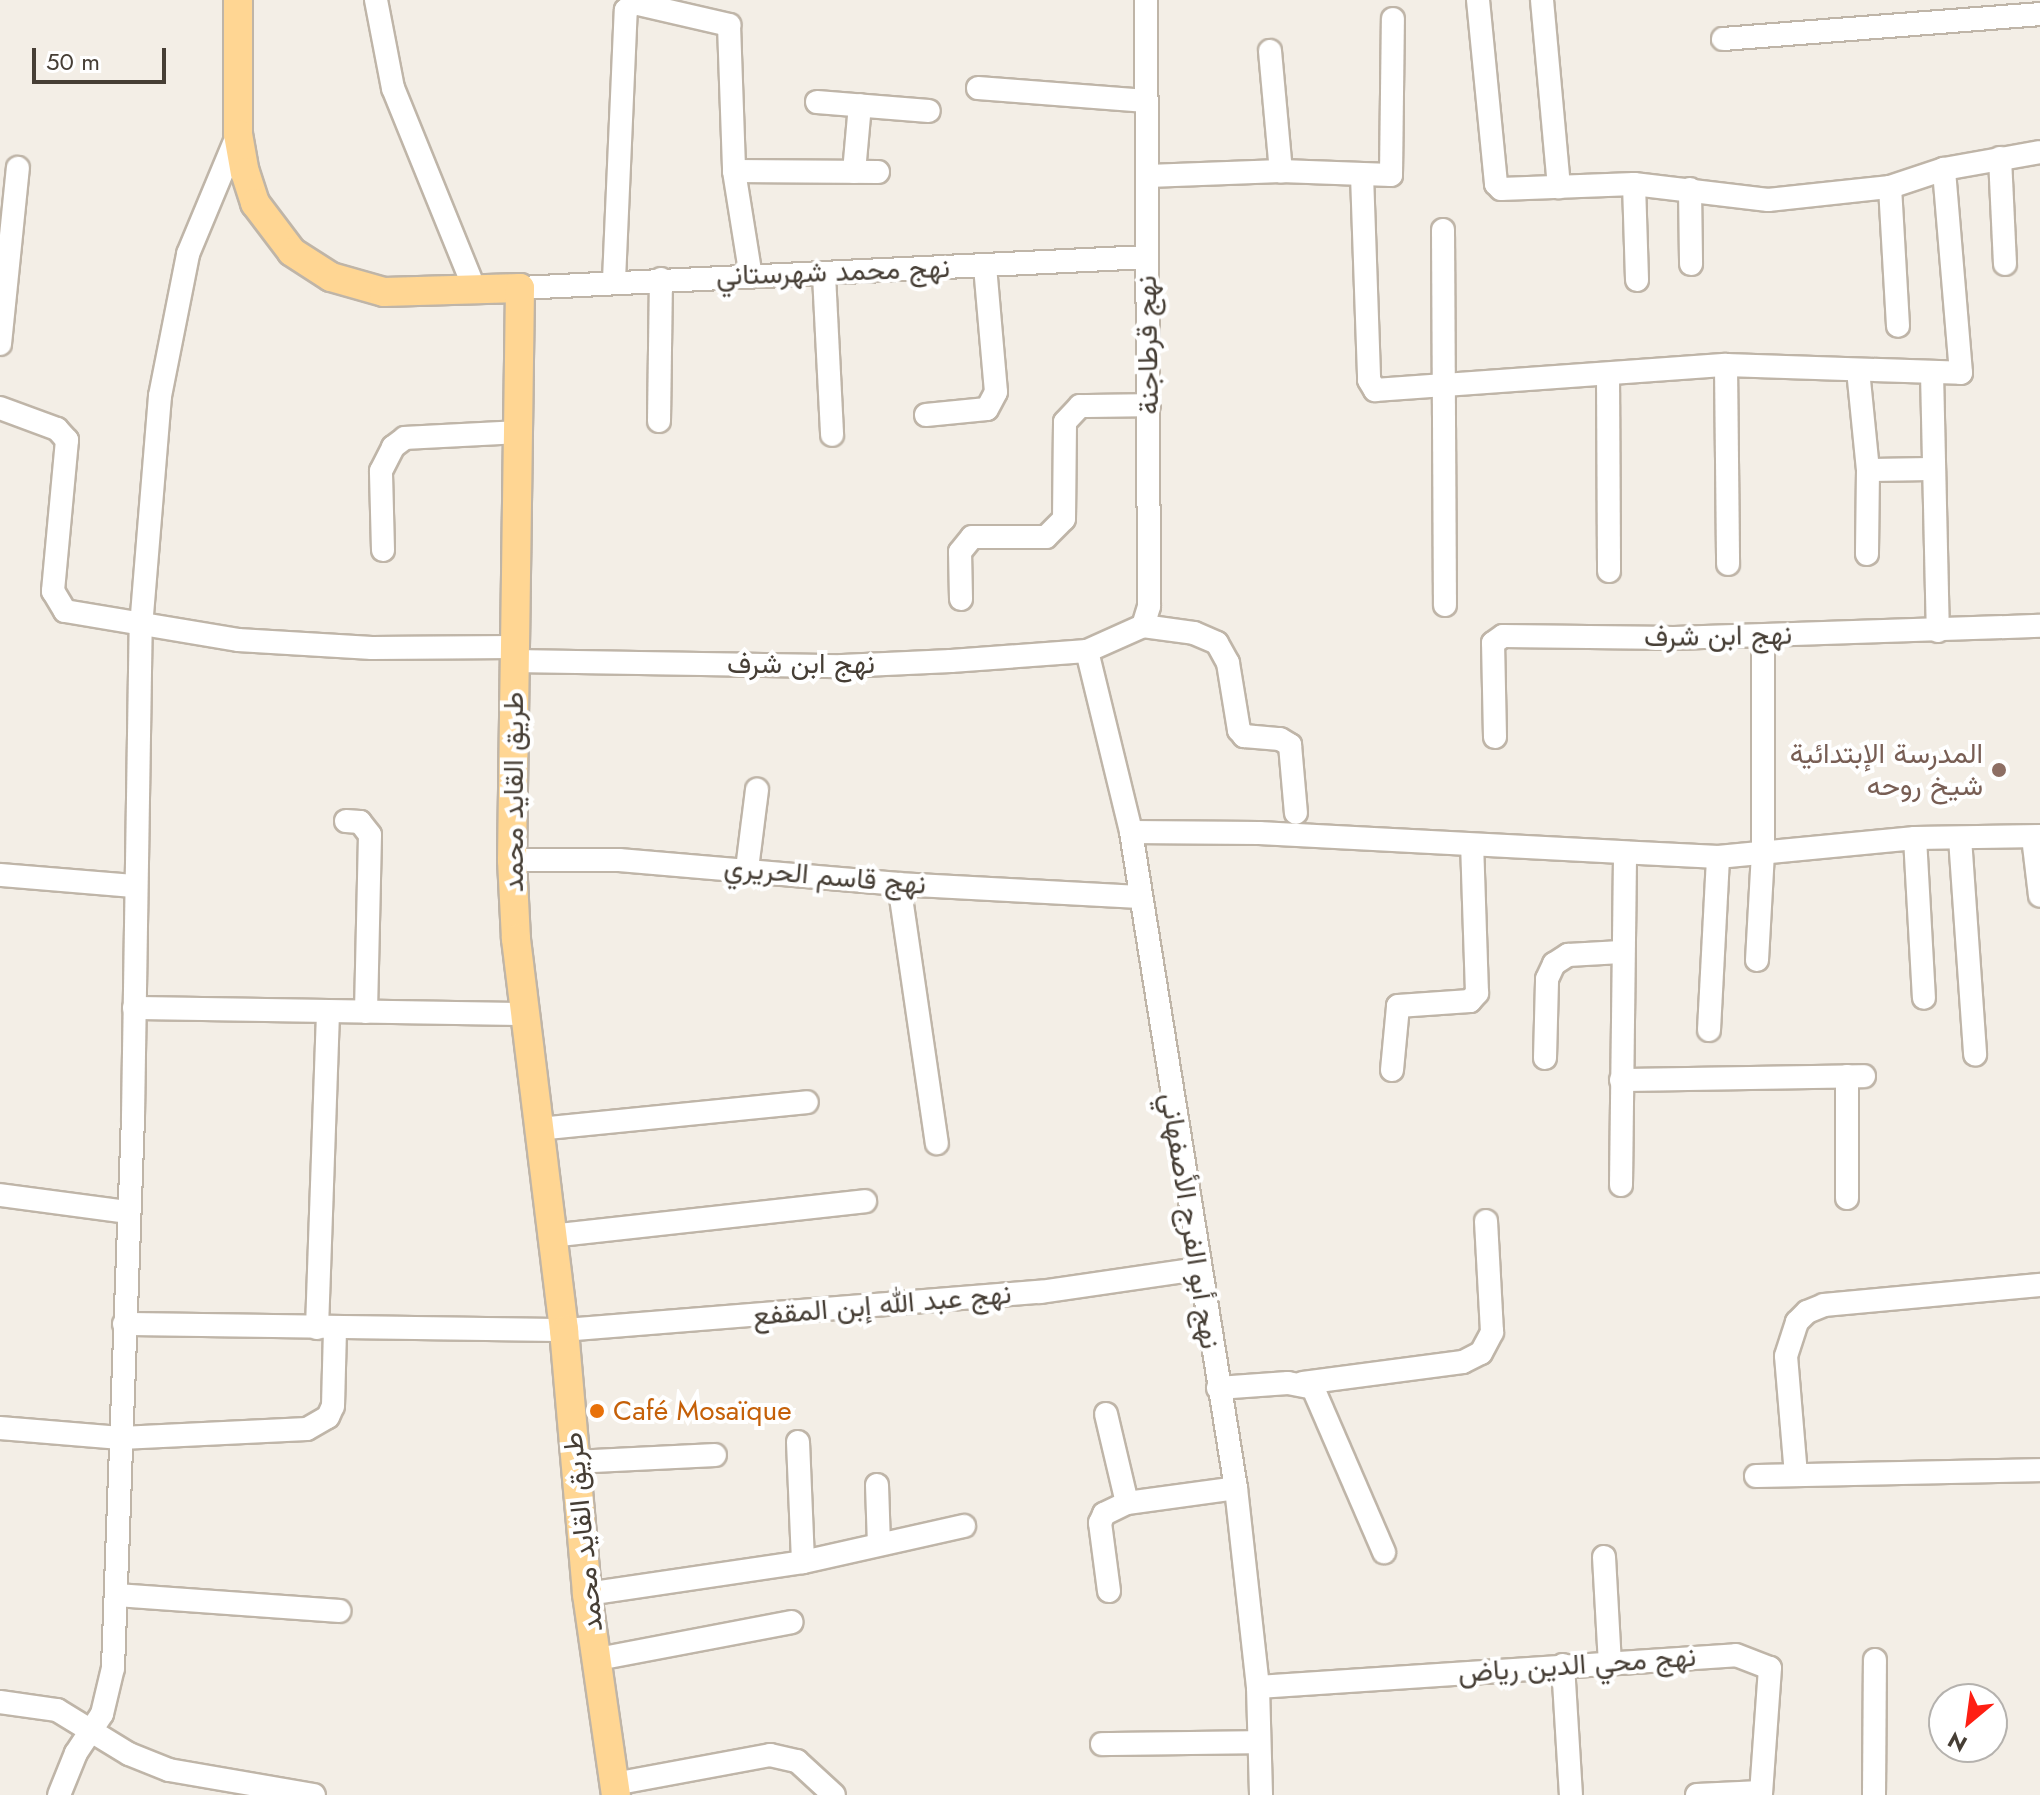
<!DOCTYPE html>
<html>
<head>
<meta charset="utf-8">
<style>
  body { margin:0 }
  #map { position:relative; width:2040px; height:1795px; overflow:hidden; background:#f3eee6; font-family:Jost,Vazirmatn,sans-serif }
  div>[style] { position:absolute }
  .roads { filter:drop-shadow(2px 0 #bfb5a8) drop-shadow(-2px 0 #bfb5a8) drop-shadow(0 2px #bfb5a8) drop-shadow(0 -2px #bfb5a8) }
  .minor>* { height:22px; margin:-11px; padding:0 11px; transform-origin:11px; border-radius:11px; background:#fff }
  .major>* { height:28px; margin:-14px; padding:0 14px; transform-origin:14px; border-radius:14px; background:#ffd693 }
  .dots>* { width:22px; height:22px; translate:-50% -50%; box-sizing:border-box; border:4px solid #fff; border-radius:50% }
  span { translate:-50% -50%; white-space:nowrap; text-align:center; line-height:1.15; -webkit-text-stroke:8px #fff; paint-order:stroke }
  .street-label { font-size:28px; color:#463e35 }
  .education-label { font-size:28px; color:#785e54 }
  .right { translate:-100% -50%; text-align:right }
  .food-label { font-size:28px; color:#c56008 }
  .left { translate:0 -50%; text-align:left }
  .north { position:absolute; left:1928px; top:1683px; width:80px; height:80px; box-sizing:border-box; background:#fff; border:2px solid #b5b2ae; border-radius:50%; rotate:209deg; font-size:22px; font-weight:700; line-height:32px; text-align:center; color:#463e35 }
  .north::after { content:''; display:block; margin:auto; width:28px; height:36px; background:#fe1f13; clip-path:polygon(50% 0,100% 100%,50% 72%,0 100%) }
  .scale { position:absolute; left:32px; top:48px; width:134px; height:36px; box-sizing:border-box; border:4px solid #463e35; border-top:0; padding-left:10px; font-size:24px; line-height:28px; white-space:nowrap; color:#463e35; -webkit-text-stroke:6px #fff; paint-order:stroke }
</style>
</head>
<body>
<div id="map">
  <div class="roads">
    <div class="minor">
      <i style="left:376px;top:0;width:90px;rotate:79.1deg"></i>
      <i style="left:393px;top:88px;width:220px;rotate:67.9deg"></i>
      <i style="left:1478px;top:0;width:185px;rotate:84.4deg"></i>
      <i style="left:1496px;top:184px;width:7px;rotate:45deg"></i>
      <i style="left:1501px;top:189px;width:133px;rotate:-2.2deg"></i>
      <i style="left:1634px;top:184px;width:135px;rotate:6.8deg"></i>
      <i style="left:1768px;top:200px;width:123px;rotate:-6.1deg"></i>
      <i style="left:1890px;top:187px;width:57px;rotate:-18.4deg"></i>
      <i style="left:1944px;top:169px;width:97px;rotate:-10deg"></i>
      <i style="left:1542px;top:0;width:188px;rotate:84.8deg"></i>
      <i style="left:1723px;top:39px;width:318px;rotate:-4.5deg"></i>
      <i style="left:1270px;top:51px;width:121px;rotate:84.8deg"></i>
      <i style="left:978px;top:88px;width:169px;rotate:4.4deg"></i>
      <i style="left:817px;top:102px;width:112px;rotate:4.6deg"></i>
      <i style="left:2000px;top:158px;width:106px;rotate:87.3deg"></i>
      <i style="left:734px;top:171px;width:144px;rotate:0.4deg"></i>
      <i style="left:854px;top:172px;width:67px;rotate:-84.9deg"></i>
      <i style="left:1362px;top:175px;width:205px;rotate:88deg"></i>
      <i style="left:1369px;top:380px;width:12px;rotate:59deg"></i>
      <i style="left:1375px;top:390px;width:352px;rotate:-4.1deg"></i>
      <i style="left:1726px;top:365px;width:235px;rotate:1.9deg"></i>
      <i style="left:1961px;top:373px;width:205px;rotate:-94.8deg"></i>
      <i style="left:1148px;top:176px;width:133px;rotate:-2.2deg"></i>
      <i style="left:1281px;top:171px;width:110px;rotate:2.1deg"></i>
      <i style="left:1391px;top:175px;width:156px;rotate:-89.3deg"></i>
      <i style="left:1634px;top:184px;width:96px;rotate:88.2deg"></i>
      <i style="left:1890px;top:187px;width:139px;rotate:86.7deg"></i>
      <i style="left:1690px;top:189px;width:75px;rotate:89.2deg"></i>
      <i style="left:1443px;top:230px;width:375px;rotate:89.7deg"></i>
      <i style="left:824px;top:275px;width:160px;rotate:87.1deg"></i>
      <i style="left:614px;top:280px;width:270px;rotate:-87.5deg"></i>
      <i style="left:626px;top:10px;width:11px;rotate:-41deg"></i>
      <i style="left:634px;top:3px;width:98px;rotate:13deg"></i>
      <i style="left:729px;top:25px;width:146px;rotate:88deg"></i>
      <i style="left:734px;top:171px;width:107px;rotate:80.9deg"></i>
      <i style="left:520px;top:288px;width:628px;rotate:-2.83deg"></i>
      <i style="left:0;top:344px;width:177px;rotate:-84.2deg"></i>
      <i style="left:1726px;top:365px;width:199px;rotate:89.4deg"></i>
      <i style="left:1858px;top:370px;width:100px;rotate:84.3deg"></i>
      <i style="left:1868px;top:470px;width:84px;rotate:90.7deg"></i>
      <i style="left:1932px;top:373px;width:258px;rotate:88.7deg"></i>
      <i style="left:1608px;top:374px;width:197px;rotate:89.7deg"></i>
      <i style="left:0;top:408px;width:61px;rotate:20.2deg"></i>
      <i style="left:57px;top:429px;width:15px;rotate:48deg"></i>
      <i style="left:67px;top:440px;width:152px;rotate:95.3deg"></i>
      <i style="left:53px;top:591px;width:23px;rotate:59deg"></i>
      <i style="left:65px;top:611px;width:175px;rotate:9.5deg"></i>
      <i style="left:238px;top:640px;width:134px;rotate:3.4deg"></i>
      <i style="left:372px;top:648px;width:142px;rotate:-0.4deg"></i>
      <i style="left:926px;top:415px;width:61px;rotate:-5.6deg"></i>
      <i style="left:987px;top:409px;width:19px;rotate:-62deg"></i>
      <i style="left:996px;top:392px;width:127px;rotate:-95deg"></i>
      <i style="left:659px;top:421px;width:142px;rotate:-89.2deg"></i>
      <i style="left:1868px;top:470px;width:66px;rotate:-0.9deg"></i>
      <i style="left:383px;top:550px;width:79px;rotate:-91.5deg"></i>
      <i style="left:381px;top:471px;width:27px;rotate:-63deg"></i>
      <i style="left:393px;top:447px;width:15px;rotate:-37deg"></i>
      <i style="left:405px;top:438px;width:114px;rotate:-3deg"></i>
      <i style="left:961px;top:599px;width:47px;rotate:-91.2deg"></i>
      <i style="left:960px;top:552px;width:19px;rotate:-51deg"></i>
      <i style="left:972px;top:537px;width:74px"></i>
      <i style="left:1046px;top:537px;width:25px;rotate:-45deg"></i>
      <i style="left:1064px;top:519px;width:97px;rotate:-89.4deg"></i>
      <i style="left:1065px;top:422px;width:22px;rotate:-47deg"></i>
      <i style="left:1080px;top:406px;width:69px;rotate:-0.8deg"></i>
      <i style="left:1143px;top:626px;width:51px;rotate:7.8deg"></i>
      <i style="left:1194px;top:633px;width:25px;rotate:23deg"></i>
      <i style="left:1217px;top:643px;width:23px;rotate:61deg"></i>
      <i style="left:1228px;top:663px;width:68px;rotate:80.7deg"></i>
      <i style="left:1239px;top:730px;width:8px;rotate:50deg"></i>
      <i style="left:1244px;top:736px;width:36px;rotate:5deg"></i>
      <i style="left:1280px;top:739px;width:12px;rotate:31deg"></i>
      <i style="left:1290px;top:745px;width:68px;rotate:85deg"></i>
      <i style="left:1087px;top:651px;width:186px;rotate:76.3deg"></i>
      <i style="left:1131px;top:832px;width:664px;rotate:80.91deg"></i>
      <i style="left:1236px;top:1488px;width:200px;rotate:83.7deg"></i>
      <i style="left:1258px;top:1687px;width:108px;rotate:88.4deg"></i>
      <i style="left:514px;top:661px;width:328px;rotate:0.9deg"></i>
      <i style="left:842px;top:666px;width:109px;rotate:-2.6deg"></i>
      <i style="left:951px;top:661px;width:136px;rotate:-4.2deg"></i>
      <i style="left:1087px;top:651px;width:61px;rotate:-24.1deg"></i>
      <i style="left:1143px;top:626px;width:21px;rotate:-73deg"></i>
      <i style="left:1149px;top:606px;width:606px;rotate:-90.28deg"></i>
      <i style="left:1495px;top:737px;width:94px;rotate:-91.2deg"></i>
      <i style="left:1493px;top:643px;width:12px;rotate:-35deg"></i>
      <i style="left:1503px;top:636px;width:171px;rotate:0.7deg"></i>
      <i style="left:1674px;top:638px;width:366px;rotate:-1.9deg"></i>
      <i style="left:346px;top:821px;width:14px;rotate:4deg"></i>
      <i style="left:360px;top:822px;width:16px;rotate:52deg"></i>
      <i style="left:370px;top:835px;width:177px;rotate:91.3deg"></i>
      <i style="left:1131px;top:832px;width:128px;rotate:0.4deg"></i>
      <i style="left:1259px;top:833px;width:460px;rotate:3deg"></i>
      <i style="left:1718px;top:857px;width:198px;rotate:-5.5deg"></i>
      <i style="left:1915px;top:838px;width:125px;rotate:-0.9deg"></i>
      <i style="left:2033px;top:837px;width:59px;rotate:83.2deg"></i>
      <i style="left:1915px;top:838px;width:160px;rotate:86.8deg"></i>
      <i style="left:1960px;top:838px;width:217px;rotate:86deg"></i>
      <i style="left:512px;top:860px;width:107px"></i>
      <i style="left:619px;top:860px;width:281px;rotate:4.9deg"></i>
      <i style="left:899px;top:884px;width:239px;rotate:3.1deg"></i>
      <i style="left:747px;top:869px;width:80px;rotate:-82.8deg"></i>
      <i style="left:0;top:875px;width:135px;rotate:4.7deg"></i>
      <i style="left:899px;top:884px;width:262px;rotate:81.7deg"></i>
      <i style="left:1757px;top:960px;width:106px;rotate:-86.8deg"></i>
      <i style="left:1763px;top:854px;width:218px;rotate:-90deg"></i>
      <i style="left:134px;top:1008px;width:390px;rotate:0.9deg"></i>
      <i style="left:1709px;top:1030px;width:173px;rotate:-87deg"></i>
      <i style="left:1545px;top:1058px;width:79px;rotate:-88.5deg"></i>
      <i style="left:1547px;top:979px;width:17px;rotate:-65deg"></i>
      <i style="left:1554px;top:964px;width:17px;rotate:-33deg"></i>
      <i style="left:1568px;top:955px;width:53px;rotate:-3.2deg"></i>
      <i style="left:1392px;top:1070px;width:64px;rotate:-84.6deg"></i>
      <i style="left:1398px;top:1006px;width:72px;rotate:-4deg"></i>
      <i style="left:1470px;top:1001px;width:11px;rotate:-49deg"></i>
      <i style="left:1477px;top:993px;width:148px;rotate:-91.9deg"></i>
      <i style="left:1847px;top:1076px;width:122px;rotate:90deg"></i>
      <i style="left:1621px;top:1080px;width:243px;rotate:-0.9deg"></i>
      <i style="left:538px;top:1129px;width:270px;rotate:-5.7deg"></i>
      <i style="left:1621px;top:1185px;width:330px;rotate:-89.3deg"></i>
      <i style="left:0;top:1195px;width:128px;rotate:7.6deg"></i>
      <i style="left:550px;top:1236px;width:317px;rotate:-6.3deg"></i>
      <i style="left:124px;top:1324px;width:440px;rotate:0.8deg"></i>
      <i style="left:564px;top:1330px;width:478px;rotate:-4.6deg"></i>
      <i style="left:1040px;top:1292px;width:160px;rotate:-8.3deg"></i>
      <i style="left:317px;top:1328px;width:315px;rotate:-88deg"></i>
      <i style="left:1303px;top:1383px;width:161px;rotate:-7.5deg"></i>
      <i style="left:1463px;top:1362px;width:20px;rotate:-27deg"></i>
      <i style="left:1481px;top:1353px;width:24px;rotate:-62deg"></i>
      <i style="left:1492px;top:1332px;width:111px;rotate:-93.1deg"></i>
      <i style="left:1218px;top:1388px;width:70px;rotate:-4.1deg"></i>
      <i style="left:1288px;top:1383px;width:25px;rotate:11deg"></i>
      <i style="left:1313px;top:1388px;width:179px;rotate:66.6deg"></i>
      <i style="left:1106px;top:1414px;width:91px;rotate:76.7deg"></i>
      <i style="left:0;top:1428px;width:121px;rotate:4.7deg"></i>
      <i style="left:121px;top:1438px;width:186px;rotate:-2.8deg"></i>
      <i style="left:307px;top:1429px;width:24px;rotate:-30deg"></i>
      <i style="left:328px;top:1417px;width:12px;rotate:-66deg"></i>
      <i style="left:333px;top:1406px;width:77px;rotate:-88.5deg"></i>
      <i style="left:798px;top:1442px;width:120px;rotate:87.6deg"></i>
      <i style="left:574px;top:1462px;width:141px;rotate:-2.8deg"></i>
      <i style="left:1796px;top:1475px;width:119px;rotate:-94.8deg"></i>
      <i style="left:1786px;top:1356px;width:36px;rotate:-72deg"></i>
      <i style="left:1797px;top:1322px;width:14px;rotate:-45deg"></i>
      <i style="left:1807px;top:1312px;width:18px;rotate:-22deg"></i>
      <i style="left:1824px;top:1305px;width:217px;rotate:-5.3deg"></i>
      <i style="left:1756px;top:1476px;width:284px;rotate:-1.2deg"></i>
      <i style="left:877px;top:1485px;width:59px;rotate:88.1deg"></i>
      <i style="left:1604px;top:1557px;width:107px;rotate:86.8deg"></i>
      <i style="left:1109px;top:1591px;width:69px;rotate:-97.5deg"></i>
      <i style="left:1100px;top:1523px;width:10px;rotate:-66deg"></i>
      <i style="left:1104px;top:1514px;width:25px;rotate:-26deg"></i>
      <i style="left:1127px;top:1503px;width:110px;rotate:-7.8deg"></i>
      <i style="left:587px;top:1594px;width:218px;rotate:-8.4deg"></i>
      <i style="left:803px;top:1562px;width:165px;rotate:-12.6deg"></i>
      <i style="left:117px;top:1595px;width:223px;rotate:4.1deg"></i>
      <i style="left:598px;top:1659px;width:197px;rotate:-10.8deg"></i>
      <i style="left:1563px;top:1665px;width:130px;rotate:86.5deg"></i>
      <i style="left:1258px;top:1687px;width:479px;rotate:-3.8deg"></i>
      <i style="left:1736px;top:1655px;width:36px;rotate:21deg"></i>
      <i style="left:1770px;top:1668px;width:127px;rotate:94.1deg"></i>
      <i style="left:0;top:1702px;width:58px;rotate:8deg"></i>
      <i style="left:57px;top:1710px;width:84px;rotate:31.4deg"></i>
      <i style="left:129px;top:1754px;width:43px;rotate:21.8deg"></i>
      <i style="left:169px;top:1770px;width:147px;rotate:9.8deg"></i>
      <i style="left:1102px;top:1744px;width:157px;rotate:-0.7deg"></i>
      <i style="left:614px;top:1784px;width:159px;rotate:-10.5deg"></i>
      <i style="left:770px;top:1755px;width:28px;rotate:13deg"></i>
      <i style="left:797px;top:1761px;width:50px;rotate:42.6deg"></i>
      <i style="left:59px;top:1795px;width:45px;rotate:-68deg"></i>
      <i style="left:76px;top:1753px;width:47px;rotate:-56.3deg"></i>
      <i style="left:102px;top:1714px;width:47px;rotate:-76.6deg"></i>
      <i style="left:113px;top:1668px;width:551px;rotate:-87.92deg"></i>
      <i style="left:133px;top:1117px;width:490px;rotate:-89.1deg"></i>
      <i style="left:141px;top:627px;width:232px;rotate:-85.3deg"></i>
      <i style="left:160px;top:396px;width:145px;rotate:-78.8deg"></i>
      <i style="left:188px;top:254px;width:130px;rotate:-67.4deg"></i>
      <i style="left:1697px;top:1795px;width:64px;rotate:-2.7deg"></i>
      <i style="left:1874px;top:1795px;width:135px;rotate:-89.6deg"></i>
    </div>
    <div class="major">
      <i style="left:238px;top:0;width:134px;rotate:90deg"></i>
      <i style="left:238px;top:134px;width:39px;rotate:80deg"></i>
      <i style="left:245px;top:172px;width:33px;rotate:72deg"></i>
      <i style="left:255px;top:203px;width:61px;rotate:52.9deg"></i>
      <i style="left:292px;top:252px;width:46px;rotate:32.7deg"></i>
      <i style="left:331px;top:277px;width:55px;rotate:15.8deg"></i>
      <i style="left:384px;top:292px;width:136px;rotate:-1.7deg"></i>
      <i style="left:520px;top:288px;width:572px;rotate:90.8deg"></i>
      <i style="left:512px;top:860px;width:79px;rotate:87.1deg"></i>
      <i style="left:516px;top:939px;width:394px;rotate:83deg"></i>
      <i style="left:564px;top:1330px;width:265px;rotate:85deg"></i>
      <i style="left:587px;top:1594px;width:203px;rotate:81.8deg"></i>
    </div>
  </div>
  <div class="dots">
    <i style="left:1999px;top:770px;background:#8d6e63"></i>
    <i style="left:597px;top:1411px;background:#e8710a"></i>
  </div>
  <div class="street-label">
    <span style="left:833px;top:272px;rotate:-2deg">نهج محمد شهرستاني</span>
    <span style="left:1148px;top:345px;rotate:-91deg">نهج قرطاجنة</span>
    <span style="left:1718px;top:636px;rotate:-1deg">نهج ابن شرف</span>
    <span style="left:801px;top:664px">نهج ابن شرف</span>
    <span style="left:514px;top:792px;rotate:-90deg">طريق القايد محمد</span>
    <span style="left:825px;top:876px;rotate:5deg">نهج قاسم الحريري</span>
    <span style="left:1190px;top:1221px;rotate:81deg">نهج أبو الفرج الأصفهاني</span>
    <span style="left:882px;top:1305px;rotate:-5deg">نهج عبد الله إبن المقفع</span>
    <span style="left:583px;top:1532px;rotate:-96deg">طريق القايد محمد</span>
    <span style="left:1577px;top:1665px;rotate:-4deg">نهج محي الدين رياض</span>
  </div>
  <div class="education-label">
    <span class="right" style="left:1983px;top:770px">المدرسة الإبتدائية<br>شيخ روحه</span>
  </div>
  <div class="food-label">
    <span class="left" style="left:613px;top:1411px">Café Mosaïque</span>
  </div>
  <div class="north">N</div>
  <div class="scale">50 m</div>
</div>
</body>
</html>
